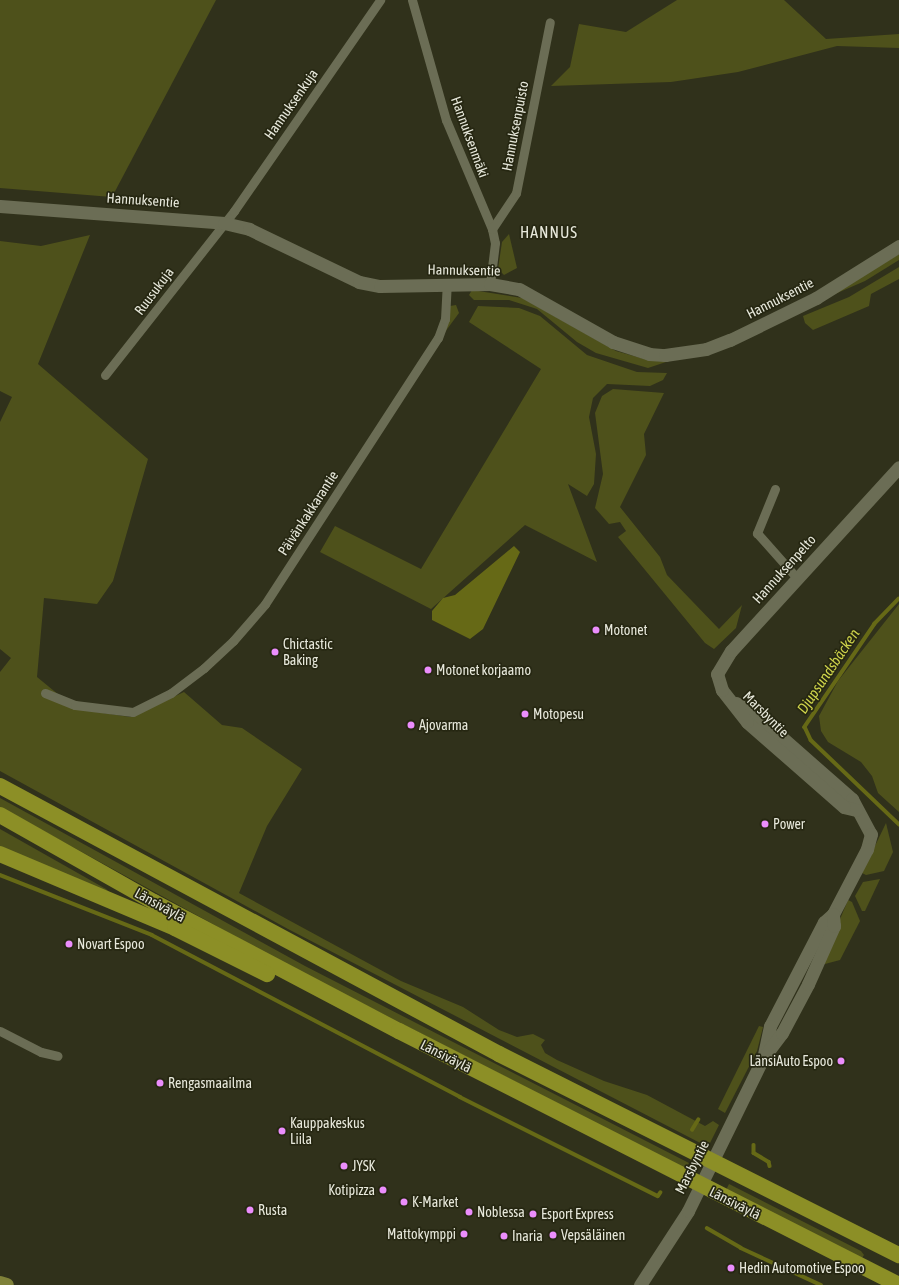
<!DOCTYPE html>
<html>
<head>
<meta charset="utf-8">
<style>
  body { margin:0 }
  #map { position:relative; width:899px; height:1285px; overflow:hidden; background:#30311b; font-family:"Asap Condensed",sans-serif }
  div>[style] { position:absolute }
  .green>* { inset:0; background:#4e511b }
  .water>* { inset:0; background:#666916 }
  .stream>* { height:3.5px; margin:-1.75px; padding:0 1.75px; transform-origin:1.75px; border-radius:1.75px; background:#666916 }
  .street>* { height:9px; margin:-4.5px; padding:0 4.5px; transform-origin:4.5px; border-radius:4.5px; background:#6b6d55 }
  .secondary>* { height:13px; margin:-6.5px; padding:0 6.5px; transform-origin:6.5px; border-radius:6.5px; background:#6b6d55 }
  .primary>* { height:14px; margin:-7px; padding:0 7px; transform-origin:7px; border-radius:7px; background:#7f8139 }
  .highway>* { height:16px; margin:-8px; padding:0 8px; transform-origin:8px; border-radius:8px; background:#8c8f26 }
  .dots>* { width:11px; height:11px; translate:-50% -50%; box-sizing:border-box; border:2px solid #262712; border-radius:50% }
  span { translate:-50% -50%; white-space:nowrap; text-align:center; line-height:1.15; -webkit-text-stroke:3.5px #262712; paint-order:stroke }
  .street-label { font-size:14px; color:#e7e8db }
  .poi-label { font-size:14px; color:#e7e8db }
  .left { translate:0 -50%; text-align:left }
  .right { translate:-100% -50%; text-align:right }
  .water-label { font-size:15px; color:#cfd44b; font-style:italic }
  .quarter-label { font-size:16px; color:#e7e8db; letter-spacing:1px }
</style>
</head>
<body>
<div id="map">
  <div class="green">
    <i style="clip-path:polygon(0 0,216px 0,112px 197px,0 188px)"></i>
    <i style="clip-path:polygon(677px 0,784px 0,826px 39px,899px 34px,899px 48px,837px 46px,738px 72px,671px 82px,551px 86px,570px 67px,579px 24px,626px 32px)"></i>
    <i style="clip-path:polygon(509px 234px,517px 268px,504px 275px,498px 269px,502px 242px)"></i>
    <i style="clip-path:polygon(90px 235px,38px 364px,148px 459px,113px 581px,97px 604px,44px 598px,37px 677px,76px 709px,130px 717px,184px 692px,222px 725px,242px 728px,302px 769px,267px 826px,239px 893px,401px 981px,463px 1007px,499px 1030px,517px 1037px,533px 1034px,545px 1040px,541px 1045px,545px 1053px,557px 1060px,604px 1081px,647px 1095px,705px 1126px,713px 1121px,719px 1125px,708px 1147px,288px 929px,0 771px,0 672px,11px 658px,0 649px,0 422px,12px 397px,0 391px,0 241px,41px 246px)"></i>
    <i style="clip-path:polygon(899px 254px,899px 260px,865px 281px,828px 297px)"></i>
    <i style="clip-path:polygon(899px 267px,899px 279px,871px 294px,869px 306px,813px 330px,805px 323px,803px 316px,849px 297px)"></i>
    <i style="clip-path:polygon(472px 290px,522px 298px,616px 351px,648px 360px,669px 361px,648px 368px,596px 353px,577px 342px,537px 309px,509px 300px,474px 300px,469px 295px)"></i>
    <i style="clip-path:polygon(456px 305px,459px 313px,445px 332px,450px 306px)"></i>
    <i style="clip-path:polygon(478px 306px,519px 308px,540px 316px,587px 355px,637px 372px,667px 373px,663px 380px,650px 386px,607px 384px,593px 398px,589px 417px,596px 454px,594px 484px,587px 496px,568px 484px,597px 562px,525px 525px,431px 609px,320px 552px,335px 526px,421px 569px,541px 369px,469px 322px)"></i>
    <i style="clip-path:polygon(613px 389px,664px 393px,644px 434px,646px 455px,620px 507px,660px 557px,667px 575px,719px 629px,742px 605px,736px 628px,714px 649px,705px 643px,618px 537px,626px 531px,620px 522px,609px 524px,595px 508px,603px 474px,595px 413px,602px 396px)"></i>
    <i style="clip-path:polygon(899px 604px,899px 812px,878px 793px,872px 776px,861px 762px,828px 742px,821px 731px,819px 716px,838px 681px)"></i>
    <i style="clip-path:polygon(0 798px,305px 966px,689px 1163px,685px 1169px,282px 962px,0 807px)"></i>
    <i style="clip-path:polygon(886px 823px,893px 852px,884px 871px,866px 875px,862px 873px)"></i>
    <i style="clip-path:polygon(0 829px,106px 889px,110px 893px,0 848px)"></i>
    <i style="clip-path:polygon(880px 879px,865px 911px,862px 911px,855px 896px,863px 882px)"></i>
    <i style="clip-path:polygon(848px 900px,852px 902px,860px 921px,840px 960px,825px 964px,822px 962px)"></i>
    <i style="clip-path:polygon(759px 1026px,763px 1027px,757px 1051px,725px 1113px,718px 1109px)"></i>
    <i style="clip-path:polygon(729px 1184px,861px 1251px,864px 1255px,862px 1258px,726px 1190px)"></i>
  </div>
  <div class="water">
    <i style="clip-path:polygon(514px 546px,520px 552px,483px 629px,470px 639px,432px 620px,432px 611px,443px 598px,455px 595px)"></i>
  </div>
  <div class="stream">
    <i style="left:899px;top:599px;width:35px;rotate:134deg"></i>
    <i style="left:875px;top:624px;width:125px;rotate:124.2deg"></i>
    <i style="left:805px;top:727px;width:14px;rotate:65deg"></i>
    <i style="left:811px;top:740px;width:122px;rotate:43.7deg"></i>
    <i style="left:0;top:875px;width:163px;rotate:21.5deg"></i>
    <i style="left:152px;top:935px;width:348px;rotate:27.7deg"></i>
    <i style="left:460px;top:1097px;width:221px;rotate:26.6deg"></i>
    <i style="left:658px;top:1196px;width:4px;rotate:-56deg"></i>
    <i style="left:692px;top:1130px;width:12px;rotate:-59deg"></i>
    <i style="left:754px;top:1145px;width:8px;rotate:90deg"></i>
    <i style="left:754px;top:1153px;width:17px;rotate:31deg"></i>
    <i style="left:769px;top:1162px;width:4px;rotate:76deg"></i>
    <i style="left:707px;top:1228px;width:39px;rotate:30deg"></i>
    <i style="left:741px;top:1248px;width:88px;rotate:24.8deg"></i>
  </div>
  <div class="street">
    <i style="left:412px;top:0;width:125px;rotate:74.2deg"></i>
    <i style="left:446px;top:120px;width:118px;rotate:67.1deg"></i>
    <i style="left:492px;top:229px;width:14px;rotate:78deg"></i>
    <i style="left:495px;top:243px;width:41px;rotate:97deg"></i>
    <i style="left:492px;top:229px;width:43px;rotate:-56.3deg"></i>
    <i style="left:516px;top:193px;width:174px;rotate:-78.8deg"></i>
    <i style="left:105px;top:375px;width:209px;rotate:-51.8deg"></i>
    <i style="left:234px;top:211px;width:257px;rotate:-55.3deg"></i>
    <i style="left:775px;top:489px;width:48px;rotate:112.2deg"></i>
    <i style="left:757px;top:533px;width:60px;rotate:48.4deg"></i>
    <i style="left:45px;top:693px;width:32px;rotate:22deg"></i>
    <i style="left:75px;top:705px;width:58px;rotate:6.9deg"></i>
    <i style="left:133px;top:712px;width:42px;rotate:-26.6deg"></i>
    <i style="left:171px;top:693px;width:41px;rotate:-37.1deg"></i>
    <i style="left:204px;top:668px;width:40px;rotate:-43deg"></i>
    <i style="left:233px;top:641px;width:49px;rotate:-49.1deg"></i>
    <i style="left:265px;top:604px;width:317px;rotate:-57deg"></i>
    <i style="left:438px;top:338px;width:20px;rotate:-70deg"></i>
    <i style="left:445px;top:319px;width:34px;rotate:-87deg"></i>
    <i style="left:0;top:1031px;width:46px;rotate:27.1deg"></i>
    <i style="left:41px;top:1052px;width:17px;rotate:13deg"></i>
  </div>
  <div class="secondary">
    <i style="left:0;top:206px;width:225px;rotate:4.3deg"></i>
    <i style="left:224px;top:223px;width:26px;rotate:13deg"></i>
    <i style="left:249px;top:229px;width:122px;rotate:25.7deg"></i>
    <i style="left:359px;top:282px;width:21px;rotate:11deg"></i>
    <i style="left:380px;top:286px;width:110px;rotate:-1deg"></i>
    <i style="left:490px;top:284px;width:29px;rotate:10deg"></i>
    <i style="left:519px;top:289px;width:108px;rotate:29.4deg"></i>
    <i style="left:613px;top:342px;width:38px;rotate:18deg"></i>
    <i style="left:649px;top:354px;width:16px;rotate:4deg"></i>
    <i style="left:665px;top:355px;width:41px;rotate:-8.3deg"></i>
    <i style="left:706px;top:349px;width:26px;rotate:-21deg"></i>
    <i style="left:730px;top:340px;width:96px;rotate:-26deg"></i>
    <i style="left:816px;top:298px;width:98px;rotate:-32.1deg"></i>
    <i style="left:736px;top:703px;width:31px;rotate:33deg"></i>
    <i style="left:762px;top:720px;width:120px;rotate:41.3deg"></i>
    <i style="left:852px;top:799px;width:40px;rotate:62deg"></i>
    <i style="left:871px;top:834px;width:16px;rotate:105deg"></i>
    <i style="left:867px;top:849px;width:73px;rotate:117.6deg"></i>
    <i style="left:833px;top:914px;width:12px;rotate:138deg"></i>
    <i style="left:824px;top:922px;width:117px;rotate:117.4deg"></i>
    <i style="left:770px;top:1026px;width:33px;rotate:102deg"></i>
    <i style="left:856px;top:810px;width:12px;rotate:-166deg"></i>
    <i style="left:844px;top:807px;width:129px;rotate:-138.8deg"></i>
    <i style="left:747px;top:722px;width:41px;rotate:-128deg"></i>
    <i style="left:722px;top:690px;width:17px;rotate:-107deg"></i>
    <i style="left:717px;top:674px;width:27px;rotate:-59deg"></i>
    <i style="left:731px;top:651px;width:249px;rotate:-47.6deg"></i>
    <i style="left:640px;top:1285px;width:88px;rotate:-57deg"></i>
    <i style="left:688px;top:1211px;width:170px;rotate:-63.9deg"></i>
    <i style="left:763px;top:1058px;width:31px;rotate:-53deg"></i>
    <i style="left:782px;top:1033px;width:55px;rotate:-62deg"></i>
    <i style="left:808px;top:984px;width:64px;rotate:-65.9deg"></i>
    <i style="left:834px;top:926px;width:12px;rotate:-95deg"></i>
  </div>
  <div class="primary">
    <i style="left:0;top:1283px;width:7px;rotate:16deg"></i>
  </div>
  <div class="highway">
    <i style="left:0;top:786px;width:566px;rotate:28.24deg"></i>
    <i style="left:499px;top:1054px;width:448px;rotate:26.7deg"></i>
    <i style="left:0;top:815px;width:177px;rotate:29.5deg"></i>
    <i style="left:154px;top:902px;width:277px;rotate:27.8deg"></i>
    <i style="left:399px;top:1031px;width:561px;rotate:26.93deg"></i>
    <i style="left:0;top:854px;width:190px;rotate:22.9deg"></i>
    <i style="left:175px;top:928px;width:103px;rotate:26.6deg"></i>
  </div>
  <div class="dots">
    <i style="left:596px;top:630px;background:#eb8dfc"></i>
    <i style="left:275px;top:652px;background:#eb8dfc"></i>
    <i style="left:428px;top:670px;background:#eb8dfc"></i>
    <i style="left:525px;top:714px;background:#eb8dfc"></i>
    <i style="left:411px;top:725px;background:#eb8dfc"></i>
    <i style="left:765px;top:824px;background:#eb8dfc"></i>
    <i style="left:69px;top:944px;background:#eb8dfc"></i>
    <i style="left:841px;top:1061px;background:#eb8dfc"></i>
    <i style="left:160px;top:1083px;background:#eb8dfc"></i>
    <i style="left:282px;top:1131px;background:#eb8dfc"></i>
    <i style="left:344px;top:1166px;background:#eb8dfc"></i>
    <i style="left:383px;top:1190px;background:#eb8dfc"></i>
    <i style="left:404px;top:1202px;background:#eb8dfc"></i>
    <i style="left:250px;top:1210px;background:#eb8dfc"></i>
    <i style="left:469px;top:1212px;background:#eb8dfc"></i>
    <i style="left:533px;top:1214px;background:#eb8dfc"></i>
    <i style="left:464px;top:1234px;background:#eb8dfc"></i>
    <i style="left:553px;top:1235px;background:#eb8dfc"></i>
    <i style="left:504px;top:1236px;background:#eb8dfc"></i>
    <i style="left:731px;top:1268px;background:#eb8dfc"></i>
  </div>
  <div class="street-label">
    <span style="left:291px;top:104px;rotate:-55deg">Hannuksenkuja</span>
    <span style="left:515px;top:126px;rotate:-79deg">Hannuksenpuisto</span>
    <span style="left:470px;top:137px;rotate:70deg">Hannuksenmäki</span>
    <span style="left:143px;top:200px;rotate:4deg">Hannuksentie</span>
    <span style="left:464px;top:270px;rotate:1deg">Hannuksentie</span>
    <span style="left:154px;top:291px;rotate:-53deg">Ruusukuja</span>
    <span style="left:780px;top:298px;rotate:-27deg">Hannuksentie</span>
    <span style="left:308px;top:513px;rotate:-57deg">Päivänkakkarantie</span>
    <span style="left:784px;top:569px;rotate:-48deg">Hannuksenpelto</span>
    <span style="left:766px;top:714px;rotate:45deg">Marsbyntie</span>
    <span style="left:160px;top:905px;rotate:29deg">Länsiväylä</span>
    <span style="left:446px;top:1056px;rotate:27deg">Länsiväylä</span>
    <span style="left:692px;top:1167px;rotate:-63deg">Marsbyntie</span>
    <span style="left:735px;top:1203px;rotate:27deg">Länsiväylä</span>
  </div>
  <div class="poi-label">
    <span class="left" style="left:604px;top:630px">Motonet</span>
    <span class="left" style="left:283px;top:652px">Chictastic<br>Baking</span>
    <span class="left" style="left:436px;top:670px">Motonet korjaamo</span>
    <span class="left" style="left:533px;top:714px">Motopesu</span>
    <span class="left" style="left:419px;top:725px">Ajovarma</span>
    <span class="left" style="left:773px;top:824px">Power</span>
    <span class="left" style="left:77px;top:944px">Novart Espoo</span>
    <span class="right" style="left:833px;top:1061px">LänsiAuto Espoo</span>
    <span class="left" style="left:168px;top:1083px">Rengasmaailma</span>
    <span class="left" style="left:290px;top:1131px">Kauppakeskus<br>Liila</span>
    <span class="left" style="left:352px;top:1166px">JYSK</span>
    <span class="right" style="left:375px;top:1190px">Kotipizza</span>
    <span class="left" style="left:412px;top:1202px">K-Market</span>
    <span class="left" style="left:258px;top:1210px">Rusta</span>
    <span class="left" style="left:477px;top:1212px">Noblessa</span>
    <span class="left" style="left:541px;top:1214px">Esport Express</span>
    <span class="right" style="left:456px;top:1234px">Mattokymppi</span>
    <span class="left" style="left:561px;top:1235px">Vepsäläinen</span>
    <span class="left" style="left:512px;top:1236px">Inaria</span>
    <span class="left" style="left:739px;top:1268px">Hedin Automotive Espoo</span>
  </div>
  <div class="water-label">
    <span style="left:828px;top:671px;rotate:-56deg">Djupsundsbäcken</span>
  </div>
  <div class="quarter-label">
    <span style="left:549px;top:232px">HANNUS</span>
  </div>
</div>
</body>
</html>
